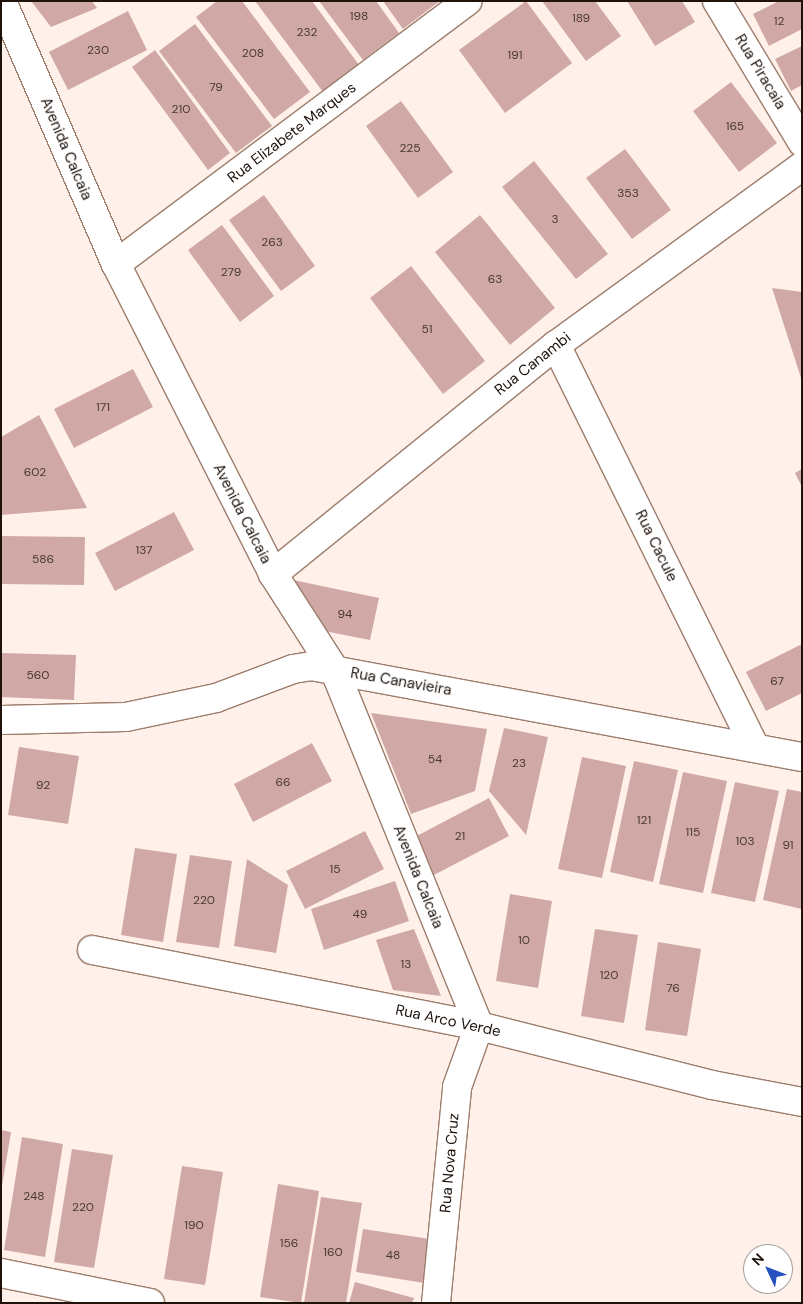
<!DOCTYPE html>
<html>
<head>
<meta charset="utf-8">
<style>
  body { margin:0 }
  #map { position:relative; width:803px; height:1304px; overflow:hidden; background:#fff1e9; font-family:"DM Sans",sans-serif }
  div>[style] { position:absolute }
  .building>* { inset:0; background:#d0a9a7 }
  .roads { filter:drop-shadow(1px 0 #9d7d6c) drop-shadow(-1px 0 #9d7d6c) drop-shadow(0 1px #9d7d6c) drop-shadow(0 -1px #9d7d6c) }
  .minor>* { height:28px; margin:-14px; padding:0 14px; transform-origin:14px; border-radius:14px; background:#fff }
  span { translate:-50% -50%; white-space:nowrap; text-align:center; line-height:1.15; -webkit-text-stroke:4px #fff; paint-order:stroke }
  .number-label { font-size:12px; color:#4a3832 }
  .number-label span { -webkit-text-stroke-width:0 }
  .street-label { font-size:15px; color:#1e120b }
  .frame { position:absolute; inset:0; border:2px solid #1e120b; pointer-events:none }
  .north { position:absolute; left:743px; top:1244px; width:50px; height:50px; box-sizing:border-box; background:#fff; border:1px solid #a5a09d; border-radius:50%; rotate:313deg; font-size:14px; font-weight:700; line-height:20px; text-align:center; color:#1e120b }
  .north::after { content:''; display:block; margin:auto; width:18px; height:22px; background:#2451bf; clip-path:polygon(50% 0,100% 100%,50% 72%,0 100%) }
</style>
</head>
<body>
<div id="map">
  <div class="building">
    <i style="clip-path:polygon(31px 1px,92px 1px,97px 8px,51px 27px)"></i>
    <i style="clip-path:polygon(217px 1px,242px 1px,310px 92px,274px 119px,196px 17px)"></i>
    <i style="clip-path:polygon(255px 1px,312px 1px,359px 65px,323px 92px)"></i>
    <i style="clip-path:polygon(319px 1px,376px 1px,399px 33px,363px 60px)"></i>
    <i style="clip-path:polygon(383px 1px,440px 1px,403px 29px)"></i>
    <i style="clip-path:polygon(526px 1px,572px 63px,505px 113px,459px 50px)"></i>
    <i style="clip-path:polygon(542px 1px,595px 1px,621px 36px,586px 61px)"></i>
    <i style="clip-path:polygon(627px 1px,682px 1px,695px 22px,655px 46px)"></i>
    <i style="clip-path:polygon(779px 1px,802px 1px,802px 29px,769px 46px,753px 14px)"></i>
    <i style="clip-path:polygon(128px 11px,147px 50px,68px 90px,49px 52px)"></i>
    <i style="clip-path:polygon(195px 24px,272px 126px,236px 153px,159px 51px)"></i>
    <i style="clip-path:polygon(802px 46px,802px 85px,791px 91px,775px 59px)"></i>
    <i style="clip-path:polygon(155px 50px,230px 153px,208px 170px,132px 67px)"></i>
    <i style="clip-path:polygon(731px 82px,777px 143px,739px 172px,693px 111px)"></i>
    <i style="clip-path:polygon(401px 101px,453px 172px,418px 198px,366px 126px)"></i>
    <i style="clip-path:polygon(625px 149px,671px 210px,632px 239px,586px 178px)"></i>
    <i style="clip-path:polygon(534px 161px,608px 254px,576px 279px,502px 187px)"></i>
    <i style="clip-path:polygon(264px 195px,315px 266px,281px 291px,229px 220px)"></i>
    <i style="clip-path:polygon(480px 215px,555px 308px,510px 345px,435px 252px)"></i>
    <i style="clip-path:polygon(222px 225px,274px 296px,240px 322px,188px 250px)"></i>
    <i style="clip-path:polygon(411px 266px,485px 361px,443px 394px,370px 298px)"></i>
    <i style="clip-path:polygon(772px 288px,802px 292px,802px 378px,801px 378px)"></i>
    <i style="clip-path:polygon(133px 369px,153px 407px,74px 448px,54px 409px)"></i>
    <i style="clip-path:polygon(39px 415px,87px 508px,1px 515px,1px 437px)"></i>
    <i style="clip-path:polygon(802px 469px,802px 487px,795px 473px)"></i>
    <i style="clip-path:polygon(174px 512px,194px 550px,115px 591px,95px 553px)"></i>
    <i style="clip-path:polygon(1px 536px,85px 537px,84px 585px,1px 584px)"></i>
    <i style="clip-path:polygon(293px 580px,379px 598px,370px 640px,324px 631px)"></i>
    <i style="clip-path:polygon(802px 644px,802px 693px,766px 711px,746px 672px)"></i>
    <i style="clip-path:polygon(1px 653px,76px 655px,74px 700px,1px 697px)"></i>
    <i style="clip-path:polygon(371px 713px,487px 729px,475px 791px,411px 814px)"></i>
    <i style="clip-path:polygon(504px 728px,548px 737px,526px 835px,489px 791px)"></i>
    <i style="clip-path:polygon(312px 743px,332px 781px,253px 822px,234px 784px)"></i>
    <i style="clip-path:polygon(19px 747px,79px 756px,68px 824px,8px 815px)"></i>
    <i style="clip-path:polygon(582px 757px,626px 766px,602px 878px,558px 869px)"></i>
    <i style="clip-path:polygon(634px 761px,678px 770px,653px 882px,610px 872px)"></i>
    <i style="clip-path:polygon(683px 772px,727px 781px,703px 893px,659px 884px)"></i>
    <i style="clip-path:polygon(735px 782px,779px 791px,755px 902px,711px 893px)"></i>
    <i style="clip-path:polygon(787px 789px,802px 792px,802px 909px,763px 900px)"></i>
    <i style="clip-path:polygon(489px 798px,509px 836px,430px 877px,411px 839px)"></i>
    <i style="clip-path:polygon(365px 831px,384px 869px,305px 909px,286px 871px)"></i>
    <i style="clip-path:polygon(135px 848px,177px 854px,163px 942px,121px 935px)"></i>
    <i style="clip-path:polygon(190px 855px,232px 861px,219px 948px,176px 942px)"></i>
    <i style="clip-path:polygon(247px 859px,288px 885px,276px 953px,234px 946px)"></i>
    <i style="clip-path:polygon(395px 881px,409px 921px,324px 950px,311px 909px)"></i>
    <i style="clip-path:polygon(510px 894px,552px 901px,538px 988px,496px 981px)"></i>
    <i style="clip-path:polygon(414px 929px,441px 996px,393px 990px,376px 940px)"></i>
    <i style="clip-path:polygon(595px 929px,638px 935px,624px 1023px,581px 1016px)"></i>
    <i style="clip-path:polygon(658px 942px,701px 949px,687px 1036px,645px 1030px)"></i>
    <i style="clip-path:polygon(1px 1130px,11px 1132px,2px 1186px,1px 1186px)"></i>
    <i style="clip-path:polygon(22px 1137px,63px 1144px,45px 1257px,4px 1250px)"></i>
    <i style="clip-path:polygon(72px 1149px,113px 1155px,94px 1268px,54px 1262px)"></i>
    <i style="clip-path:polygon(182px 1166px,223px 1172px,205px 1285px,164px 1279px)"></i>
    <i style="clip-path:polygon(278px 1184px,319px 1191px,301px 1303px,260px 1297px)"></i>
    <i style="clip-path:polygon(321px 1197px,362px 1203px,346px 1303px,304px 1303px)"></i>
    <i style="clip-path:polygon(363px 1229px,430px 1239px,424px 1283px,356px 1272px)"></i>
    <i style="clip-path:polygon(355px 1282px,414px 1298px,412px 1303px,349px 1303px)"></i>
  </div>
  <div class="roads">
    <div class="minor">
      <i style="left:2px;top:1px;width:287px;rotate:66.6deg"></i>
      <i style="left:116px;top:264px;width:347px;rotate:63.1deg"></i>
      <i style="left:273px;top:574px;width:113px;rotate:57.3deg"></i>
      <i style="left:334px;top:669px;width:385px;rotate:67.9deg"></i>
      <i style="left:717px;top:1px;width:165px;rotate:58.9deg"></i>
      <i style="left:116px;top:264px;width:439px;rotate:-36.8deg"></i>
      <i style="left:556px;top:345px;width:449px;rotate:63.7deg"></i>
      <i style="left:273px;top:574px;width:364px;rotate:-39deg"></i>
      <i style="left:556px;top:345px;width:304px;rotate:-36deg"></i>
      <i style="left:1px;top:720px;width:125px;rotate:-1.4deg"></i>
      <i style="left:126px;top:717px;width:92px;rotate:-11.9deg"></i>
      <i style="left:216px;top:698px;width:82px;rotate:-20.6deg"></i>
      <i style="left:293px;top:669px;width:18px;rotate:-9deg"></i>
      <i style="left:311px;top:666px;width:499px;rotate:10.5deg"></i>
      <i style="left:92px;top:950px;width:394px;rotate:11.1deg"></i>
      <i style="left:479px;top:1026px;width:240px;rotate:14.2deg"></i>
      <i style="left:712px;top:1085px;width:92px;rotate:10.7deg"></i>
      <i style="left:1px;top:1273px;width:152px;rotate:11.4deg"></i>
      <i style="left:436px;top:1303px;width:217px;rotate:-84.4deg"></i>
      <i style="left:457px;top:1087px;width:65px;rotate:-70.2deg"></i>
    </div>
  </div>
  <div class="number-label">
    <span style="left:359px;top:17px">198</span>
    <span style="left:581px;top:19px">189</span>
    <span style="left:779px;top:22px">12</span>
    <span style="left:307px;top:33px">232</span>
    <span style="left:98px;top:51px">230</span>
    <span style="left:253px;top:54px">208</span>
    <span style="left:515px;top:56px">191</span>
    <span style="left:216px;top:88px">79</span>
    <span style="left:181px;top:110px">210</span>
    <span style="left:735px;top:127px">165</span>
    <span style="left:410px;top:149px">225</span>
    <span style="left:628px;top:194px">353</span>
    <span style="left:555px;top:220px">3</span>
    <span style="left:272px;top:243px">263</span>
    <span style="left:231px;top:273px">279</span>
    <span style="left:495px;top:280px">63</span>
    <span style="left:427px;top:330px">51</span>
    <span style="left:103px;top:408px">171</span>
    <span style="left:35px;top:473px">602</span>
    <span style="left:144px;top:551px">137</span>
    <span style="left:43px;top:560px">586</span>
    <span style="left:345px;top:615px">94</span>
    <span style="left:38px;top:676px">560</span>
    <span style="left:777px;top:682px">67</span>
    <span style="left:435px;top:760px">54</span>
    <span style="left:519px;top:764px">23</span>
    <span style="left:283px;top:783px">66</span>
    <span style="left:43px;top:786px">92</span>
    <span style="left:644px;top:821px">121</span>
    <span style="left:693px;top:833px">115</span>
    <span style="left:460px;top:837px">21</span>
    <span style="left:745px;top:842px">103</span>
    <span style="left:788px;top:846px">91</span>
    <span style="left:335px;top:870px">15</span>
    <span style="left:204px;top:901px">220</span>
    <span style="left:360px;top:915px">49</span>
    <span style="left:524px;top:941px">10</span>
    <span style="left:406px;top:965px">13</span>
    <span style="left:609px;top:976px">120</span>
    <span style="left:673px;top:989px">76</span>
    <span style="left:34px;top:1197px">248</span>
    <span style="left:83px;top:1208px">220</span>
    <span style="left:194px;top:1226px">190</span>
    <span style="left:289px;top:1244px">156</span>
    <span style="left:333px;top:1253px">160</span>
    <span style="left:393px;top:1256px">48</span>
  </div>
  <div class="street-label">
    <span style="left:760px;top:72px;rotate:59deg">Rua Piracaia</span>
    <span style="left:292px;top:133px;rotate:-37deg">Rua Elizabete Marques</span>
    <span style="left:66px;top:149px;rotate:67deg">Avenida Calcaia</span>
    <span style="left:533px;top:364px;rotate:-38deg">Rua Canambi</span>
    <span style="left:242px;top:514px;rotate:63deg">Avenida Calcaia</span>
    <span style="left:656px;top:546px;rotate:64deg">Rua Cacule</span>
    <span style="left:401px;top:682px;rotate:10deg">Rua Canavieira</span>
    <span style="left:418px;top:877px;rotate:68deg">Avenida Calcaia</span>
    <span style="left:448px;top:1021px;rotate:12deg">Rua Arco Verde</span>
    <span style="left:450px;top:1163px;rotate:-85deg">Rua Nova Cruz</span>
  </div>
  <div class="frame"></div>
  <div class="north">N</div>
</div>
</body>
</html>
